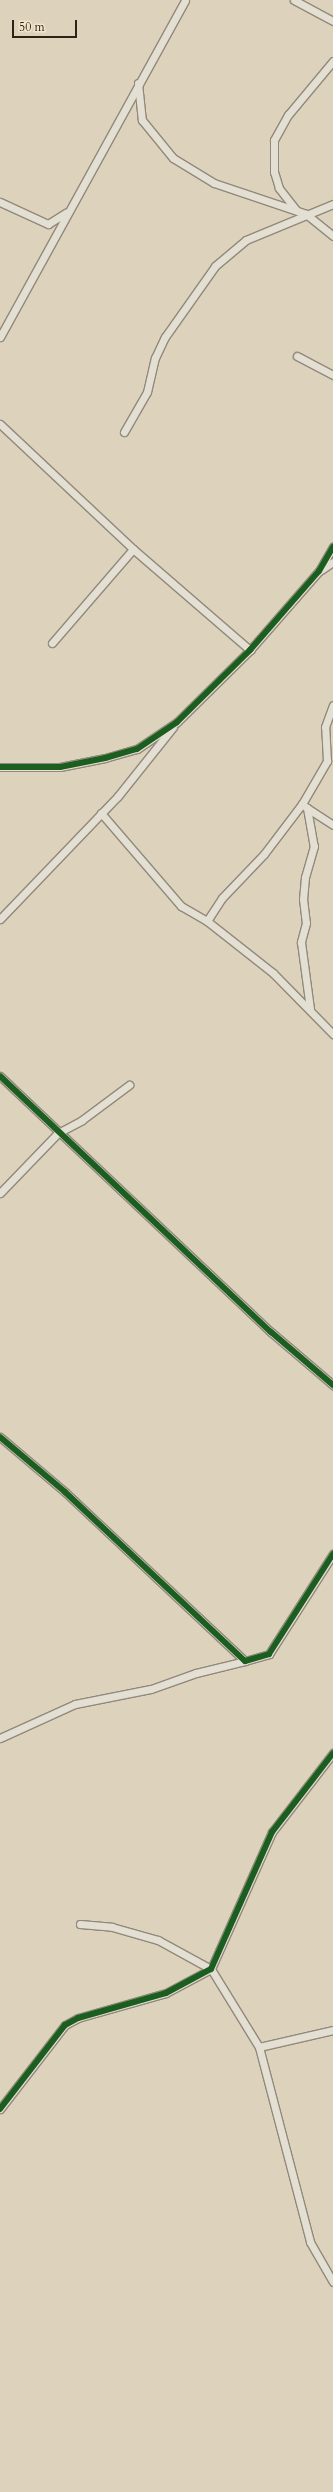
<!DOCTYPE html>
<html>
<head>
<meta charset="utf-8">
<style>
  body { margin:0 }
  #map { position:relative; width:333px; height:2492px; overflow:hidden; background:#ddd2bb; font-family:Cardo,serif }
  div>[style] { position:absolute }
  .roads { filter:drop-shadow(1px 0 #91897b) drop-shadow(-1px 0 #91897b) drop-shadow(0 1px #91897b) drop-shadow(0 -1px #91897b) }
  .street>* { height:7px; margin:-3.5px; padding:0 3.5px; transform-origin:3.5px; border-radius:3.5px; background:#e4dfd3 }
  .cycleway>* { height:6px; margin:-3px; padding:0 3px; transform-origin:3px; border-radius:3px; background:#1b5e20 }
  span { translate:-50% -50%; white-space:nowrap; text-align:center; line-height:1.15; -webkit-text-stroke:3.5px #f2e6ca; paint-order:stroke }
  .scale { position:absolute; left:12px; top:20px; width:65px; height:18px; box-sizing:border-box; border:2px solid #2d2216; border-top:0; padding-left:5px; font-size:12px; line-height:14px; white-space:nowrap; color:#2d2216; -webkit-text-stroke:3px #f2e6ca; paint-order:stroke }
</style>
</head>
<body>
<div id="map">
  <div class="roads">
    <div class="street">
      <i style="left:294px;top:0;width:44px;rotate:28.3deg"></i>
      <i style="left:138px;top:83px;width:37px;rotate:84deg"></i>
      <i style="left:142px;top:120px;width:49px;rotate:50.8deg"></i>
      <i style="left:173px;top:158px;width:48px;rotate:31.4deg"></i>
      <i style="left:214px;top:183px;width:97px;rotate:18.6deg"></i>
      <i style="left:306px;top:214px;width:35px;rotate:39deg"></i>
      <i style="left:0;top:202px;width:53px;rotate:24.6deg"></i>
      <i style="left:48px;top:224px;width:22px;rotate:-32deg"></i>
      <i style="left:296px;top:210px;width:28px;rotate:-128deg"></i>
      <i style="left:279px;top:188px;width:17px;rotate:-107deg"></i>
      <i style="left:274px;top:172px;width:32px;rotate:-90deg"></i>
      <i style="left:274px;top:140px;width:29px;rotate:-61deg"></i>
      <i style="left:288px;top:115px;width:70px;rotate:-50.2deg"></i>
      <i style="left:0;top:337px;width:384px;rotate:-61.2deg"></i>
      <i style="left:297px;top:356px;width:41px;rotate:27.8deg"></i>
      <i style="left:0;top:424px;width:183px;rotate:43.2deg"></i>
      <i style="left:133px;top:549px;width:155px;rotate:40.8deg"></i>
      <i style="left:124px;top:432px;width:46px;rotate:-60.1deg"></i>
      <i style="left:147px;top:392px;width:35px;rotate:-77deg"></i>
      <i style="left:155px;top:358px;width:23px;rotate:-65deg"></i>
      <i style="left:165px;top:337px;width:87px;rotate:-54.8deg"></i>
      <i style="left:215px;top:266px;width:40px;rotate:-40deg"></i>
      <i style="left:246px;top:240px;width:94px;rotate:-22.5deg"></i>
      <i style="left:321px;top:570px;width:14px;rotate:-34deg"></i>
      <i style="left:52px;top:643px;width:124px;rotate:-49.2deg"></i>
      <i style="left:0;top:767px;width:60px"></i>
      <i style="left:60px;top:767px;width:46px;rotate:-11.3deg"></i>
      <i style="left:105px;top:758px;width:33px;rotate:-16deg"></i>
      <i style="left:137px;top:749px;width:48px;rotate:-34deg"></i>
      <i style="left:177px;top:722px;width:103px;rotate:-44.6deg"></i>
      <i style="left:250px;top:650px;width:105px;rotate:-48.9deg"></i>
      <i style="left:319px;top:571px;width:28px;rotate:-60deg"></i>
      <i style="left:302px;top:804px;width:6px;rotate:39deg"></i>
      <i style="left:307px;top:808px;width:39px;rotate:80deg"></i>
      <i style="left:314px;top:846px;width:32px;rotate:106deg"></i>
      <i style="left:305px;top:877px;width:22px;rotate:95deg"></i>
      <i style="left:303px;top:899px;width:24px;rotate:83deg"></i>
      <i style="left:306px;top:923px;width:20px;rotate:105deg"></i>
      <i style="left:301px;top:942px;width:68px;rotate:82.3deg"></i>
      <i style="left:307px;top:808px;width:31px;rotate:33deg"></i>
      <i style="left:101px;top:813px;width:123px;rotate:49.3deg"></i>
      <i style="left:181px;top:906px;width:30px;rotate:30deg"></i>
      <i style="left:207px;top:921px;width:27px;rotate:-57deg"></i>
      <i style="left:222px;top:898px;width:61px;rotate:-46.3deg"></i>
      <i style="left:264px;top:854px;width:63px;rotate:-52.8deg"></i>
      <i style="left:302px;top:804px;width:50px;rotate:-59.8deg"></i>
      <i style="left:327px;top:761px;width:34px;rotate:-93deg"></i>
      <i style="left:325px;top:727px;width:23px;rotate:-70deg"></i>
      <i style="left:0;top:919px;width:170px;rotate:-46.2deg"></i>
      <i style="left:118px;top:796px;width:88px;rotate:-51.4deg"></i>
      <i style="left:207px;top:921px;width:84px;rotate:38.2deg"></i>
      <i style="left:273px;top:973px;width:86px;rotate:45.5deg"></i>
      <i style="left:0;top:1076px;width:373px;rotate:43.4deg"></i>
      <i style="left:271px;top:1332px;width:82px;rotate:40.5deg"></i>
      <i style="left:0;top:1193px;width:83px;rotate:-46deg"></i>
      <i style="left:58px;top:1133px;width:27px;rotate:-28deg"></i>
      <i style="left:82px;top:1120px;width:59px;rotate:-36.7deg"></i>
      <i style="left:0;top:1437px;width:85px;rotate:40.2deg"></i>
      <i style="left:65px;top:1492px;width:247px;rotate:43.2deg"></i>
      <i style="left:245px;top:1661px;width:25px;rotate:-16deg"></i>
      <i style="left:269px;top:1654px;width:119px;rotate:-57.4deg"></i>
      <i style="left:0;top:1738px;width:82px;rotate:-24.4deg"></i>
      <i style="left:75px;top:1704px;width:77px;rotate:-11.2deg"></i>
      <i style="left:151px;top:1689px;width:48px;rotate:-19.6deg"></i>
      <i style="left:196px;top:1673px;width:50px;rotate:-13.8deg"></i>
      <i style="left:80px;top:1924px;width:32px;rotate:5deg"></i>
      <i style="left:112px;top:1927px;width:48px;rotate:15.8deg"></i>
      <i style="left:158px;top:1940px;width:60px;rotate:28.7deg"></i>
      <i style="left:211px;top:1969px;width:92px;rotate:58.4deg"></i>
      <i style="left:259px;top:2047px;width:202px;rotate:75.3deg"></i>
      <i style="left:310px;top:2242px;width:46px;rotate:60.1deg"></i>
      <i style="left:259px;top:2047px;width:76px;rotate:-12.9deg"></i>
      <i style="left:0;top:2109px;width:106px;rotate:-52.3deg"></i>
      <i style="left:65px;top:2025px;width:15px;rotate:-28deg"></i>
      <i style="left:78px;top:2018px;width:91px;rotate:-15.9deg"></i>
      <i style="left:166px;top:1993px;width:51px;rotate:-28.1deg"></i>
      <i style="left:211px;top:1969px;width:150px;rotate:-66deg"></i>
      <i style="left:272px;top:1832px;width:100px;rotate:-52.3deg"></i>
    </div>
  </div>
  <div class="cycleway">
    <i style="left:0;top:767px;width:60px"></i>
    <i style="left:60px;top:767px;width:46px;rotate:-11.3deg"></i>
    <i style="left:105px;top:758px;width:33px;rotate:-16deg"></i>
    <i style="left:137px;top:749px;width:48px;rotate:-34deg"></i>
    <i style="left:177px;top:722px;width:103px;rotate:-44.6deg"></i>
    <i style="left:250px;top:650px;width:105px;rotate:-48.9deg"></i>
    <i style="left:319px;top:571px;width:28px;rotate:-60deg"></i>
    <i style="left:0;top:1076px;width:373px;rotate:43.4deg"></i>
    <i style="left:271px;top:1332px;width:82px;rotate:40.5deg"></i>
    <i style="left:0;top:1437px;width:85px;rotate:40.2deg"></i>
    <i style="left:65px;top:1492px;width:247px;rotate:43.2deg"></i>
    <i style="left:245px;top:1661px;width:25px;rotate:-16deg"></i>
    <i style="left:269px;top:1654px;width:119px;rotate:-57.4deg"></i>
    <i style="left:0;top:2109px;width:106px;rotate:-52.3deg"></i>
    <i style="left:65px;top:2025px;width:15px;rotate:-28deg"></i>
    <i style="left:78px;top:2018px;width:91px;rotate:-15.9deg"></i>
    <i style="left:166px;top:1993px;width:51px;rotate:-28.1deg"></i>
    <i style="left:211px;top:1969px;width:150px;rotate:-66deg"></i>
    <i style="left:272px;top:1832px;width:100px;rotate:-52.3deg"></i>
  </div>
  <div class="scale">50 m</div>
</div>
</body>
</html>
